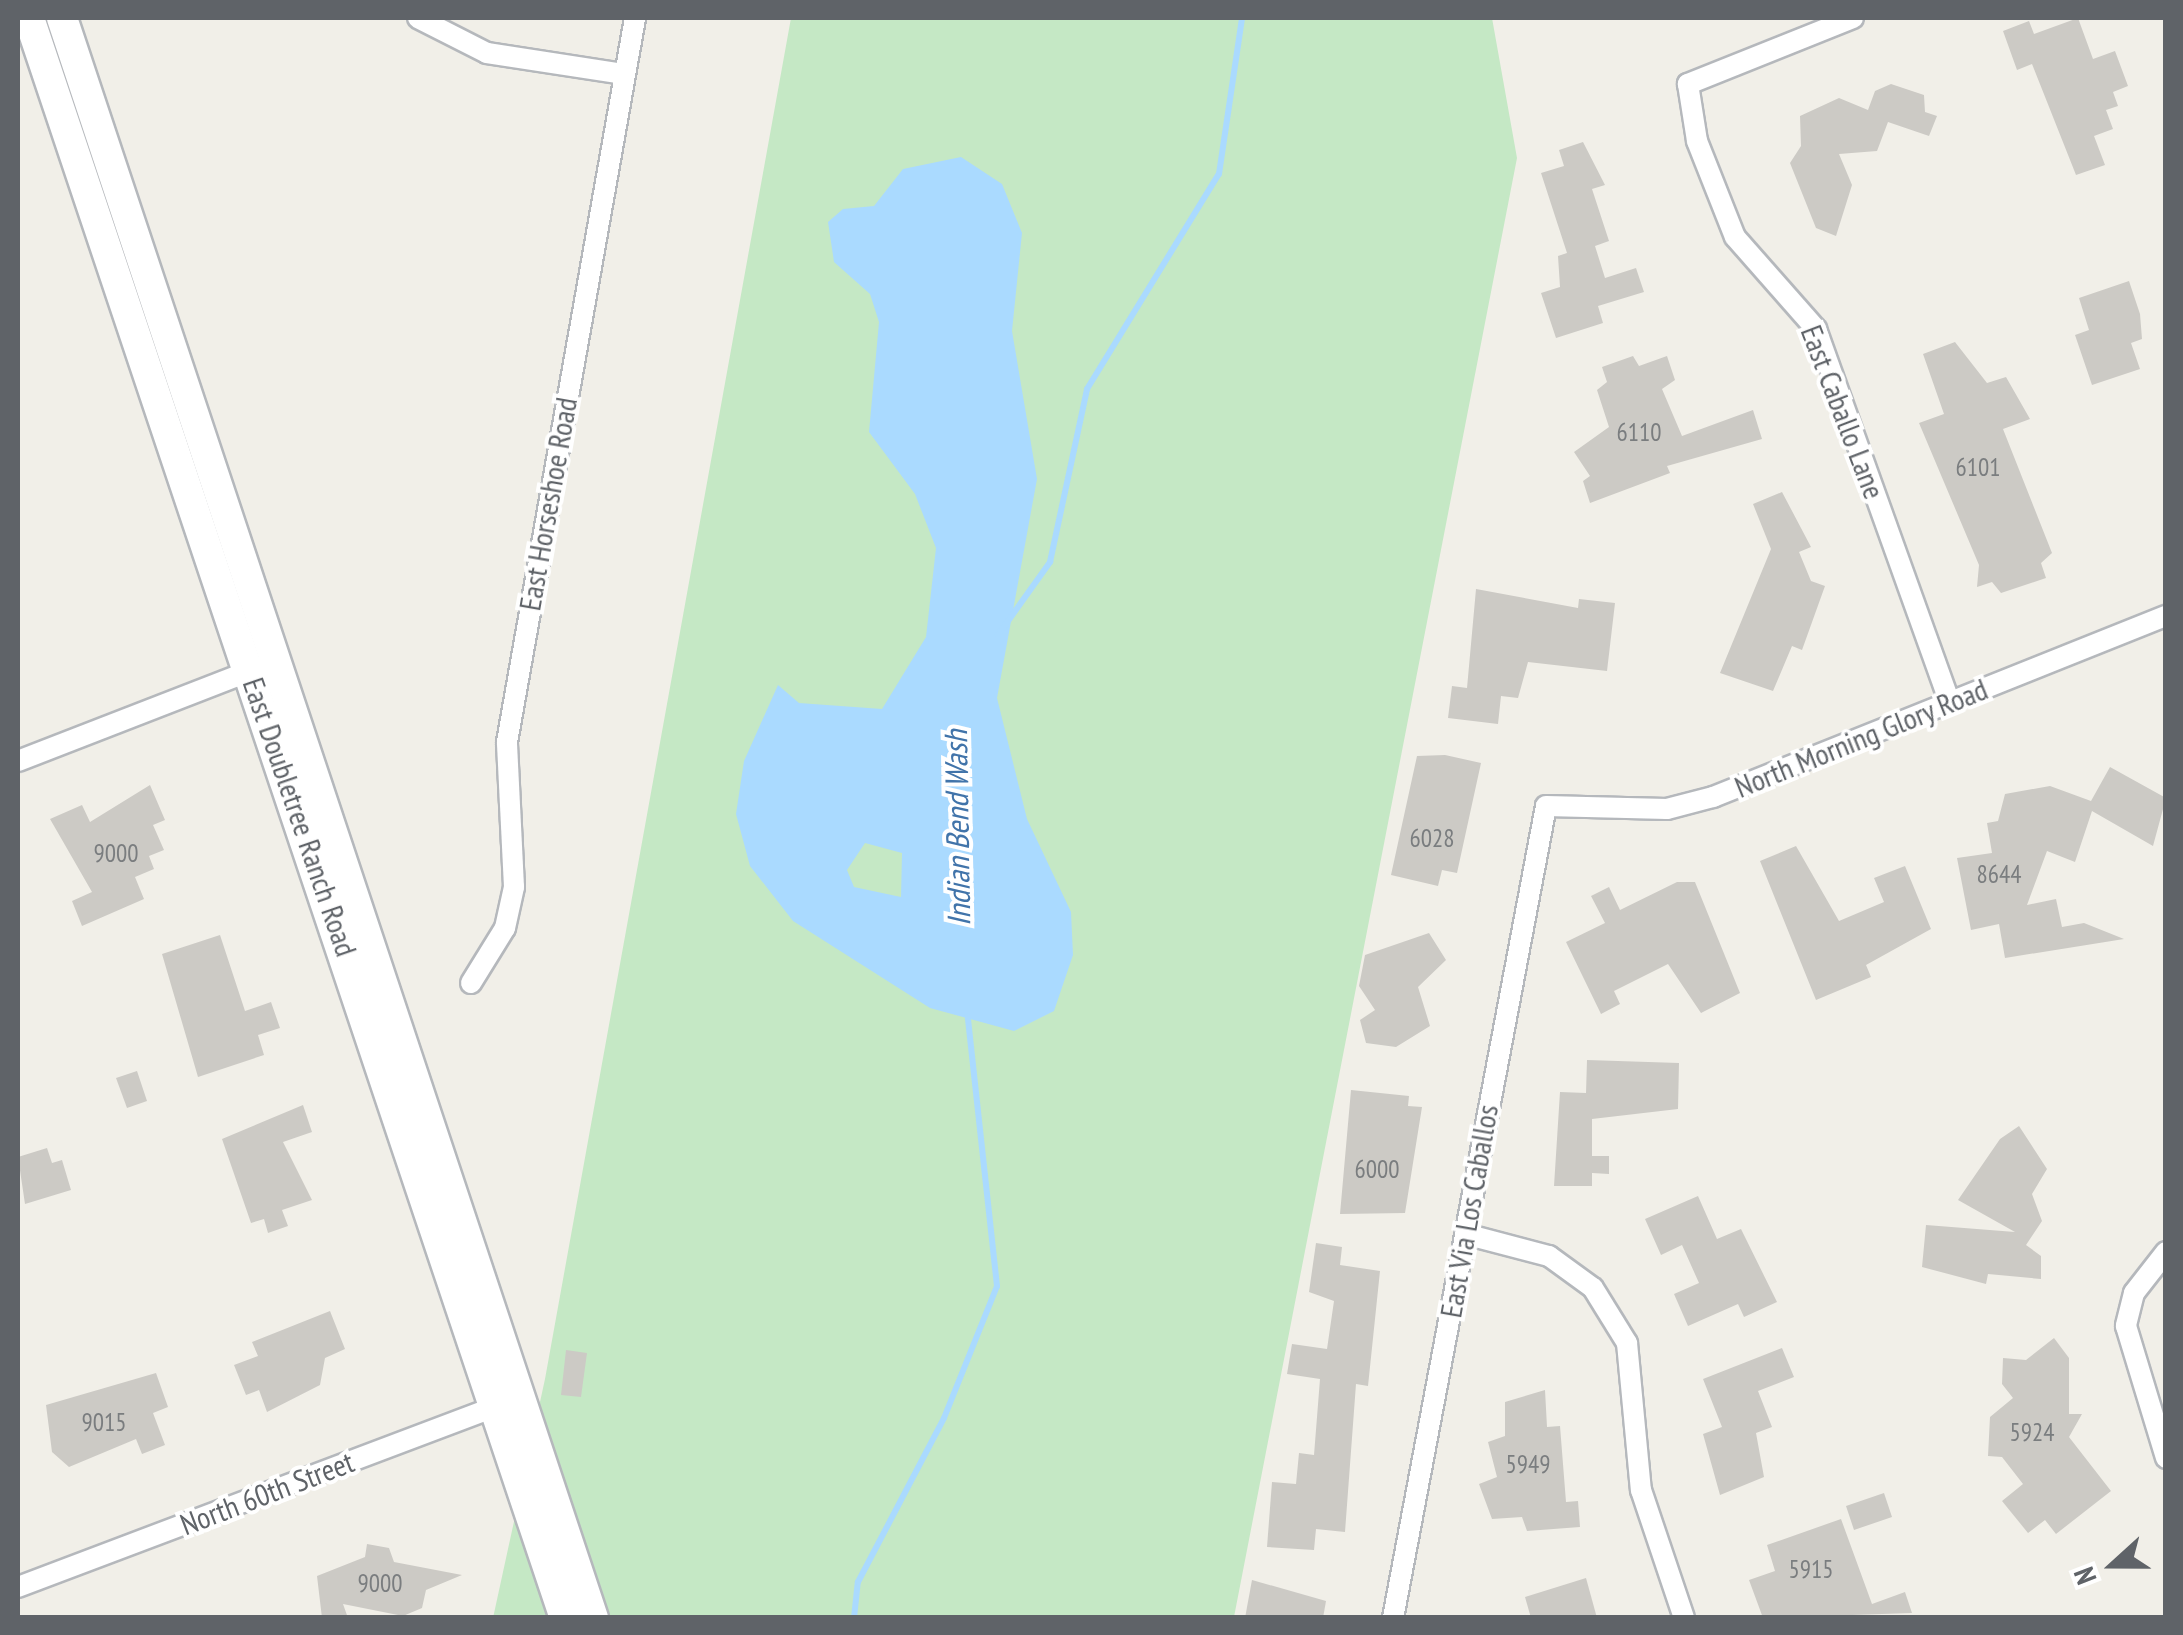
<!DOCTYPE html>
<html>
<head>
<meta charset="utf-8">
<style>
  body { margin:0 }
  #map { position:relative; width:2183px; height:1635px; overflow:hidden; background:#f1efe8; font-family:"PT Sans Narrow",sans-serif }
  div>[style] { position:absolute }
  .green>* { inset:0; background:#c5e8c5 }
  .water>* { inset:0; background:#aadaff }
  .stream>* { height:6px; margin:-3px; padding:0 3px; transform-origin:3px; border-radius:3px; background:#aadaff }
  .building>* { inset:0; background:#cccac5 }
  .roads { filter:drop-shadow(2px 0 #b5b8bc) drop-shadow(-2px 0 #b5b8bc) drop-shadow(0 2px #b5b8bc) drop-shadow(0 -2px #b5b8bc) }
  .street>* { height:20px; margin:-10px; padding:0 10px; transform-origin:10px; border-radius:10px; background:#fff }
  .secondary>* { height:30px; margin:-15px; padding:0 15px; transform-origin:15px; border-radius:15px; background:#fff }
  span { translate:-50% -50%; white-space:nowrap; text-align:center; line-height:1.15; -webkit-text-stroke:8px #fff; paint-order:stroke }
  .number-label { font-size:25px; color:#7a7d7f }
  .number-label span { -webkit-text-stroke-width:0 }
  .street-label { font-size:30px; color:#5f6368 }
  .water-label { font-size:32px; color:#4174aa; font-style:italic }
  .frame { position:absolute; inset:0; border:20px solid #5f6368; pointer-events:none }
  .north { position:absolute; left:2063px; top:1515px; width:100px; height:100px; -webkit-text-stroke:8px #fff; paint-order:stroke; rotate:249deg; font-size:28px; font-weight:700; line-height:40px; text-align:center; color:#5f6368 }
  .north::after { content:''; display:block; margin:auto; width:35px; height:45px; background:#5f6368; clip-path:polygon(50% 0,100% 100%,50% 72%,0 100%) }
</style>
</head>
<body>
<div id="map">
  <div class="green">
    <i style="clip-path:polygon(791px 18px,1492px 18px,1517px 158px,1234px 1617px,493px 1618px,545px 1379px)"></i>
  </div>
  <div class="water">
    <i style="clip-path:polygon(evenodd,961px 157px,1002px 184px,1022px 233px,1012px 331px,1037px 479px,997px 698px,1027px 819px,1071px 912px,1073px 955px,1054px 1011px,1014px 1031px,930px 1008px,793px 921px,750px 866px,736px 814px,744px 761px,778px 685px,799px 703px,882px 709px,926px 637px,936px 548px,915px 494px,869px 432px,879px 322px,870px 294px,834px 262px,828px 222px,843px 209px,874px 206px,903px 169px,961px 157px,865px 843px,902px 853px,901px 897px,854px 887px,847px 870px,865px 843px)"></i>
  </div>
  <div class="stream">
    <i style="left:998px;top:635px;width:90px;rotate:-54.5deg"></i>
    <i style="left:1050px;top:562px;width:177px;rotate:-77.9deg"></i>
    <i style="left:1087px;top:389px;width:252px;rotate:-58.5deg"></i>
    <i style="left:1219px;top:174px;width:158px;rotate:-81.6deg"></i>
    <i style="left:854px;top:1618px;width:36px;rotate:-84deg"></i>
    <i style="left:858px;top:1582px;width:185px;rotate:-62.3deg"></i>
    <i style="left:944px;top:1418px;width:142px;rotate:-68.1deg"></i>
    <i style="left:997px;top:1286px;width:271px;rotate:-96.2deg"></i>
  </div>
  <div class="building">
    <i style="clip-path:polygon(2078px 18px,2093px 59px,2115px 51px,2128px 86px,2113px 92px,2118px 106px,2106px 110px,2113px 129px,2094px 136px,2105px 165px,2076px 175px,2032px 64px,2017px 70px,2003px 31px,2029px 21px,2034px 34px)"></i>
    <i style="clip-path:polygon(1891px 84px,1924px 95px,1925px 112px,1937px 116px,1929px 136px,1888px 122px,1877px 151px,1839px 154px,1852px 185px,1836px 236px,1816px 228px,1790px 163px,1801px 146px,1800px 116px,1839px 98px,1868px 110px,1875px 91px)"></i>
    <i style="clip-path:polygon(1583px 142px,1605px 185px,1592px 189px,1609px 241px,1595px 246px,1605px 278px,1636px 268px,1644px 292px,1598px 306px,1603px 323px,1556px 338px,1541px 293px,1560px 287px,1558px 256px,1567px 253px,1541px 173px,1564px 166px,1559px 150px)"></i>
    <i style="clip-path:polygon(2129px 281px,2140px 314px,2142px 339px,2131px 343px,2140px 369px,2092px 385px,2075px 335px,2089px 330px,2079px 298px)"></i>
    <i style="clip-path:polygon(1955px 342px,1987px 383px,2006px 377px,2030px 419px,2003px 429px,2052px 553px,2041px 563px,2046px 578px,2001px 593px,1992px 582px,1977px 587px,1979px 565px,1919px 423px,1944px 414px,1923px 354px)"></i>
    <i style="clip-path:polygon(1633px 356px,1639px 366px,1667px 356px,1675px 380px,1662px 389px,1682px 436px,1753px 410px,1762px 439px,1667px 466px,1670px 473px,1590px 503px,1583px 481px,1590px 476px,1574px 452px,1609px 427px,1597px 390px,1607px 382px,1602px 367px)"></i>
    <i style="clip-path:polygon(1782px 492px,1811px 547px,1799px 552px,1811px 581px,1825px 586px,1802px 650px,1792px 646px,1773px 691px,1720px 673px,1771px 549px,1753px 504px)"></i>
    <i style="clip-path:polygon(1476px 589px,1578px 608px,1579px 599px,1615px 603px,1607px 671px,1528px 662px,1518px 698px,1501px 696px,1498px 724px,1448px 718px,1452px 686px,1467px 688px)"></i>
    <i style="clip-path:polygon(1445px 755px,1481px 763px,1457px 873px,1442px 870px,1438px 886px,1391px 875px,1417px 756px)"></i>
    <i style="clip-path:polygon(2110px 767px,2166px 798px,2153px 846px,2092px 811px,2075px 862px,2047px 851px,2027px 905px,2056px 899px,2062px 927px,2084px 923px,2124px 939px,2005px 958px,1999px 924px,1971px 930px,1957px 858px,1992px 853px,1987px 823px,1998px 821px,2005px 794px,2050px 786px,2091px 801px)"></i>
    <i style="clip-path:polygon(150px 785px,165px 820px,153px 825px,164px 850px,149px 856px,154px 869px,135px 877px,144px 899px,82px 926px,72px 901px,92px 892px,50px 819px,82px 805px,90px 822px)"></i>
    <i style="clip-path:polygon(1796px 846px,1839px 921px,1884px 902px,1874px 878px,1905px 866px,1931px 929px,1866px 965px,1871px 977px,1816px 1000px,1760px 861px)"></i>
    <i style="clip-path:polygon(1677px 882px,1695px 882px,1740px 993px,1701px 1013px,1668px 964px,1614px 991px,1620px 1004px,1601px 1014px,1566px 942px,1605px 923px,1591px 896px,1609px 887px,1620px 910px)"></i>
    <i style="clip-path:polygon(1429px 933px,1446px 960px,1418px 987px,1430px 1026px,1396px 1047px,1366px 1043px,1360px 1020px,1375px 1010px,1359px 986px,1365px 955px)"></i>
    <i style="clip-path:polygon(220px 935px,245px 1011px,271px 1002px,280px 1028px,258px 1035px,264px 1055px,198px 1077px,162px 954px)"></i>
    <i style="clip-path:polygon(1587px 1060px,1679px 1063px,1678px 1109px,1592px 1119px,1592px 1156px,1609px 1156px,1609px 1174px,1592px 1173px,1592px 1186px,1554px 1186px,1560px 1092px,1586px 1093px)"></i>
    <i style="clip-path:polygon(137px 1071px,147px 1101px,127px 1108px,116px 1078px)"></i>
    <i style="clip-path:polygon(1351px 1090px,1409px 1096px,1408px 1106px,1422px 1107px,1405px 1213px,1340px 1214px)"></i>
    <i style="clip-path:polygon(303px 1105px,312px 1132px,283px 1142px,312px 1200px,282px 1210px,288px 1226px,268px 1233px,264px 1219px,251px 1223px,222px 1139px)"></i>
    <i style="clip-path:polygon(2019px 1126px,2047px 1169px,2032px 1194px,2042px 1221px,2026px 1245px,2041px 1256px,2041px 1279px,1988px 1274px,1986px 1284px,1922px 1267px,1926px 1225px,2015px 1232px,1958px 1200px,2000px 1139px)"></i>
    <i style="clip-path:polygon(47px 1148px,52px 1163px,62px 1160px,71px 1190px,25px 1204px,18px 1157px)"></i>
    <i style="clip-path:polygon(1698px 1196px,1717px 1239px,1741px 1229px,1777px 1302px,1744px 1317px,1738px 1304px,1688px 1326px,1674px 1294px,1699px 1283px,1682px 1245px,1661px 1255px,1645px 1219px)"></i>
    <i style="clip-path:polygon(1316px 1243px,1342px 1247px,1340px 1265px,1380px 1271px,1368px 1386px,1356px 1384px,1345px 1532px,1316px 1529px,1314px 1550px,1267px 1547px,1272px 1482px,1296px 1484px,1299px 1453px,1314px 1455px,1320px 1379px,1287px 1374px,1292px 1344px,1327px 1349px,1334px 1301px,1309px 1292px)"></i>
    <i style="clip-path:polygon(330px 1311px,345px 1349px,325px 1358px,320px 1385px,267px 1412px,259px 1390px,246px 1395px,234px 1365px,258px 1356px,252px 1342px)"></i>
    <i style="clip-path:polygon(2054px 1338px,2069px 1358px,2069px 1414px,2082px 1414px,2069px 1437px,2111px 1491px,2056px 1534px,2045px 1520px,2028px 1533px,2002px 1501px,2023px 1484px,2002px 1457px,1988px 1456px,1990px 1417px,2013px 1398px,2002px 1384px,2003px 1358px,2026px 1360px)"></i>
    <i style="clip-path:polygon(1782px 1348px,1794px 1377px,1758px 1391px,1772px 1427px,1756px 1433px,1764px 1477px,1720px 1495px,1703px 1434px,1722px 1427px,1703px 1379px)"></i>
    <i style="clip-path:polygon(566px 1350px,587px 1353px,581px 1397px,561px 1395px)"></i>
    <i style="clip-path:polygon(156px 1373px,168px 1407px,153px 1413px,165px 1445px,142px 1454px,136px 1439px,69px 1467px,52px 1452px,46px 1405px)"></i>
    <i style="clip-path:polygon(1545px 1390px,1547px 1427px,1560px 1426px,1566px 1502px,1578px 1501px,1580px 1527px,1527px 1531px,1522px 1517px,1492px 1519px,1479px 1484px,1497px 1477px,1488px 1442px,1505px 1436px,1505px 1402px)"></i>
    <i style="clip-path:polygon(1884px 1493px,1892px 1517px,1854px 1530px,1846px 1506px)"></i>
    <i style="clip-path:polygon(1841px 1519px,1872px 1604px,1905px 1592px,1912px 1613px,1763px 1618px,1749px 1580px,1775px 1571px,1767px 1545px)"></i>
    <i style="clip-path:polygon(367px 1544px,389px 1548px,394px 1562px,462px 1575px,426px 1590px,422px 1608px,403px 1616px,343px 1604px,348px 1618px,322px 1618px,317px 1576px,365px 1557px)"></i>
    <i style="clip-path:polygon(1586px 1578px,1597px 1618px,1531px 1618px,1525px 1597px)"></i>
    <i style="clip-path:polygon(1252px 1580px,1326px 1601px,1323px 1618px,1245px 1618px)"></i>
  </div>
  <div class="roads">
    <div class="street">
      <i style="left:418px;top:18px;width:77px;rotate:26.9deg"></i>
      <i style="left:487px;top:53px;width:139px;rotate:8.7deg"></i>
      <i style="left:1853px;top:18px;width:178px;rotate:158.2deg"></i>
      <i style="left:1688px;top:84px;width:58px;rotate:81deg"></i>
      <i style="left:1697px;top:141px;width:103px;rotate:68.4deg"></i>
      <i style="left:1735px;top:237px;width:123px;rotate:48.6deg"></i>
      <i style="left:1816px;top:329px;width:397px;rotate:70.3deg"></i>
      <i style="left:18px;top:761px;width:257px;rotate:-21.2deg"></i>
      <i style="left:471px;top:983px;width:65px;rotate:-58.3deg"></i>
      <i style="left:505px;top:928px;width:42px;rotate:-77.6deg"></i>
      <i style="left:514px;top:887px;width:145px;rotate:-92.8deg"></i>
      <i style="left:507px;top:742px;width:735px;rotate:-79.97deg"></i>
      <i style="left:1465px;top:1234px;width:87px;rotate:14.7deg"></i>
      <i style="left:1549px;top:1256px;width:54px;rotate:36deg"></i>
      <i style="left:1593px;top:1288px;width:65px;rotate:58.3deg"></i>
      <i style="left:1627px;top:1343px;width:148px;rotate:84.6deg"></i>
      <i style="left:1641px;top:1490px;width:135px;rotate:71.4deg"></i>
      <i style="left:2166px;top:1252px;width:52px;rotate:128deg"></i>
      <i style="left:2134px;top:1293px;width:34px;rotate:104deg"></i>
      <i style="left:2126px;top:1326px;width:138px;rotate:73.1deg"></i>
      <i style="left:18px;top:1587px;width:521px;rotate:-20.7deg"></i>
      <i style="left:1393px;top:1618px;width:826px;rotate:-79.33deg"></i>
      <i style="left:1546px;top:806px;width:121px;rotate:1.4deg"></i>
      <i style="left:1667px;top:809px;width:48px;rotate:-14.6deg"></i>
      <i style="left:1713px;top:797px;width:488px;rotate:-21.8deg"></i>
    </div>
    <div class="secondary">
      <i style="left:29px;top:18px;width:1687px;rotate:71.48deg"></i>
      <i style="left:62px;top:18px;width:1686px;rotate:71.64deg"></i>
    </div>
  </div>
  <div class="number-label">
    <span style="left:1639px;top:432px">6110</span>
    <span style="left:1978px;top:467px">6101</span>
    <span style="left:1432px;top:838px">6028</span>
    <span style="left:116px;top:853px">9000</span>
    <span style="left:1999px;top:874px">8644</span>
    <span style="left:1377px;top:1169px">6000</span>
    <span style="left:104px;top:1422px">9015</span>
    <span style="left:2032px;top:1432px">5924</span>
    <span style="left:1528px;top:1464px">5949</span>
    <span style="left:1811px;top:1569px">5915</span>
    <span style="left:380px;top:1583px">9000</span>
  </div>
  <div class="street-label">
    <span style="left:1843px;top:412px;rotate:69deg">East Caballo Lane</span>
    <span style="left:548px;top:504px;rotate:-80deg">East Horseshoe Road</span>
    <span style="left:1861px;top:738px;rotate:-22deg">North Morning Glory Road</span>
    <span style="left:300px;top:817px;rotate:71deg">East Doubletree Ranch Road</span>
    <span style="left:1469px;top:1211px;rotate:-80deg">East Via Los Caballos</span>
    <span style="left:267px;top:1493px;rotate:-21deg">North 60th Street</span>
  </div>
  <div class="water-label">
    <span style="left:957px;top:828px;rotate:-91deg">Indian Bend Wash</span>
  </div>
  <div class="frame"></div>
  <div class="north">N</div>
</div>
</body>
</html>
